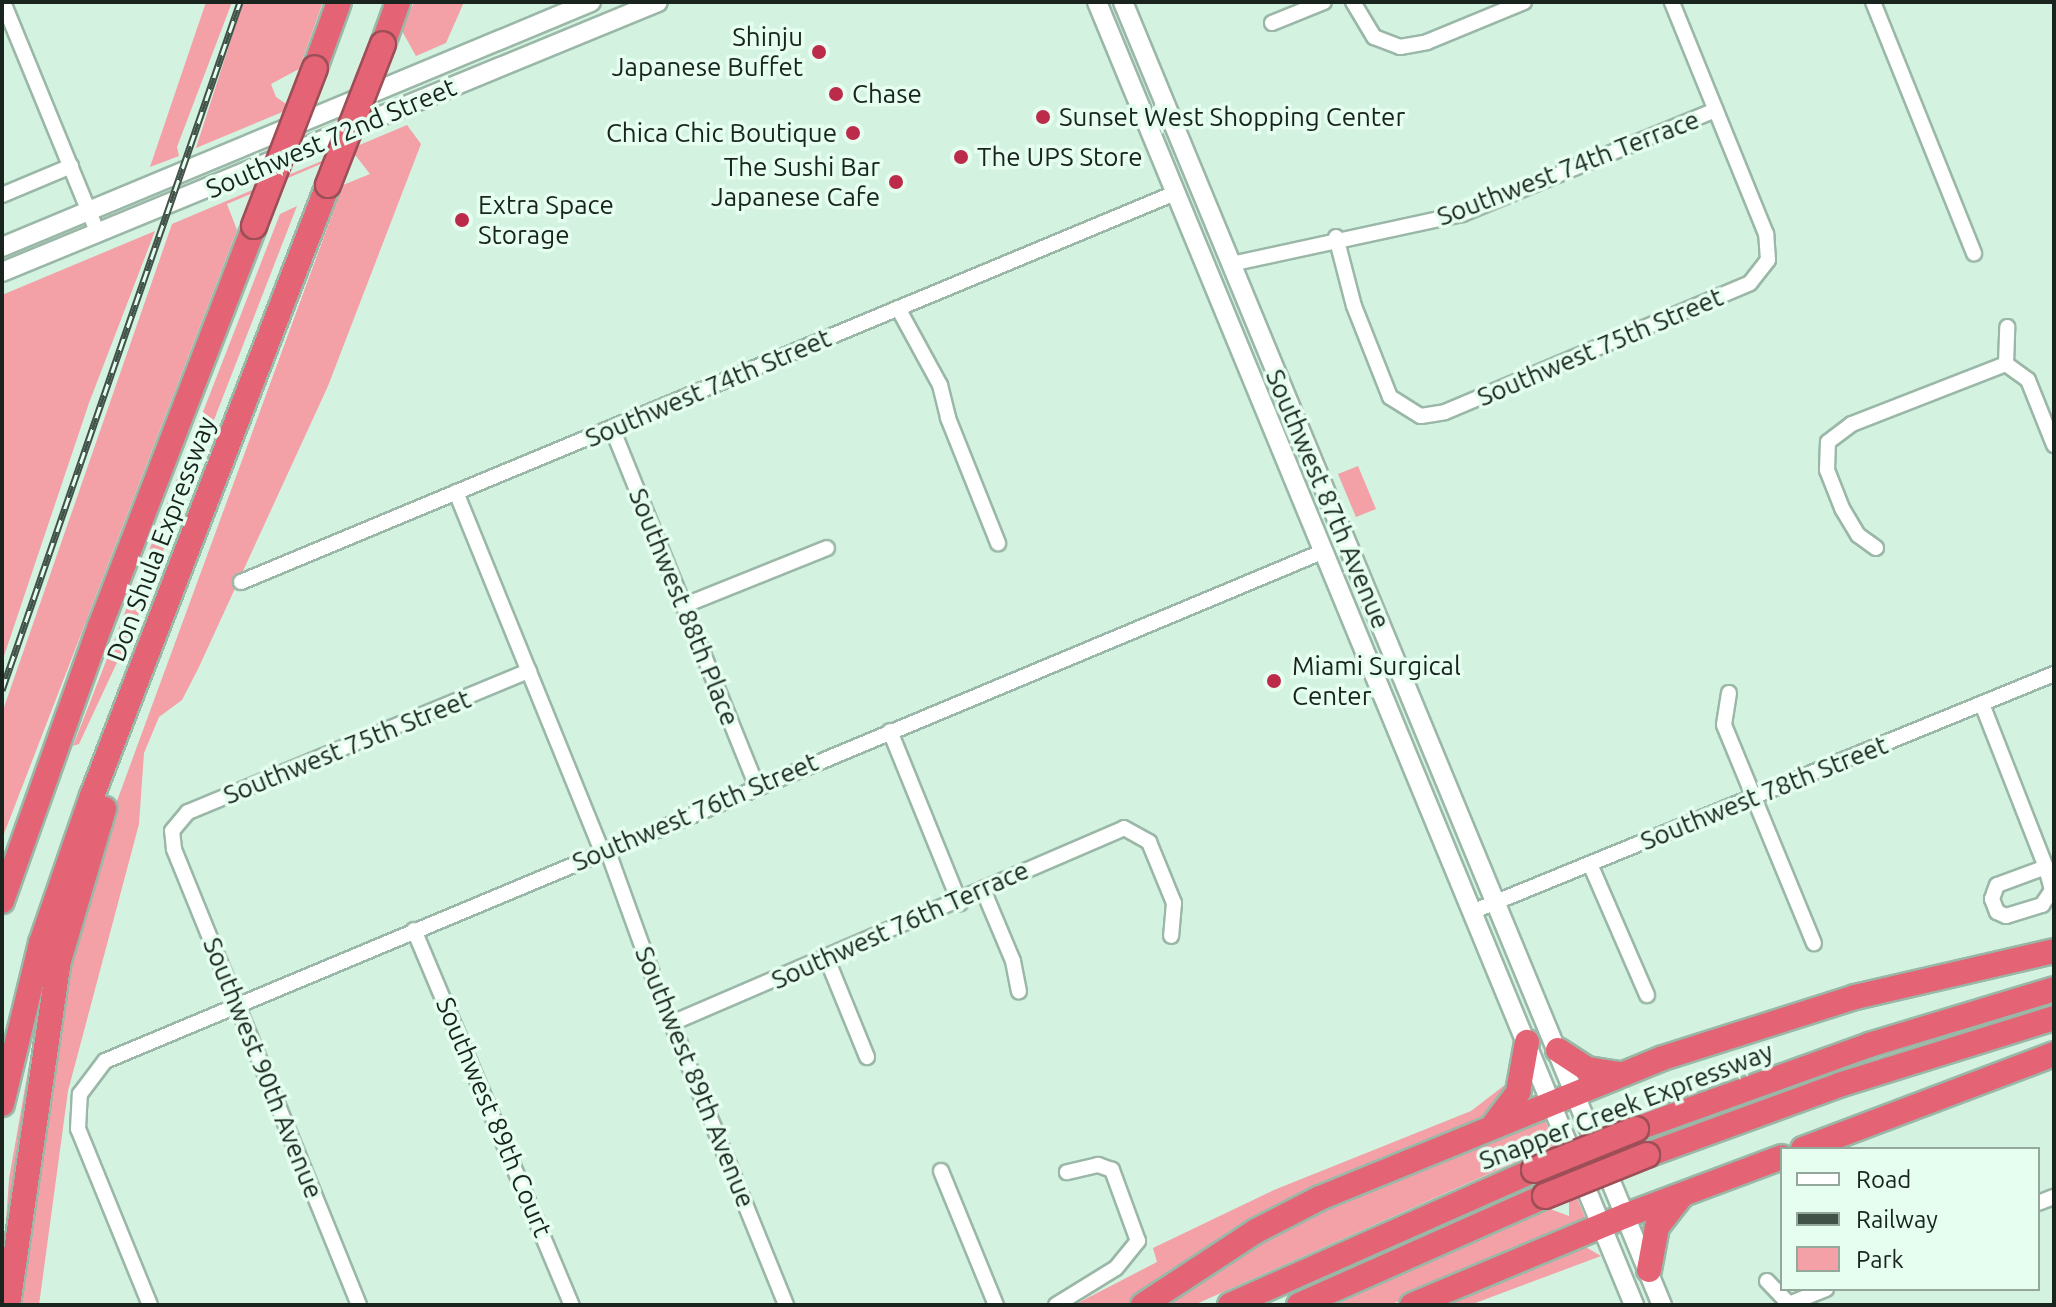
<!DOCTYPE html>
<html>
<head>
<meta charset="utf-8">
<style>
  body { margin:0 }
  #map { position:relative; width:2056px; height:1307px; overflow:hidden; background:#d3f2e0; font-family:Ubuntu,sans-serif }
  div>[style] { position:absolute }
  .green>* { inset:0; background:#f3a0a7 }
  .roads { filter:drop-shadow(2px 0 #9ab7a7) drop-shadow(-2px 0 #9ab7a7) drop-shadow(0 2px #9ab7a7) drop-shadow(0 -2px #9ab7a7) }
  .minor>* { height:14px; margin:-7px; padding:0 7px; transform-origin:7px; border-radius:7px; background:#fff }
  .secondary>* { height:18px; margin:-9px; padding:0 9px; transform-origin:9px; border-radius:9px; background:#fff }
  .motorway>* { height:24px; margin:-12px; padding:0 12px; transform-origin:12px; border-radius:12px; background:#e46475 }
  .rail>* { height:7px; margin-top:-3.5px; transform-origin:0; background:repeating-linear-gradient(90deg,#e5feef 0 12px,#415248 0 24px); box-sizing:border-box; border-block:2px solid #415248 }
  .bridges { filter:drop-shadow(2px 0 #9d4e56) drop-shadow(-2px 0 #9d4e56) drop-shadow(0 2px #9d4e56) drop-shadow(0 -2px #9d4e56) }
  .motorway-bridge>* { height:24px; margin:-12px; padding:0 12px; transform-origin:12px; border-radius:12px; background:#e46475 }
  .dots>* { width:22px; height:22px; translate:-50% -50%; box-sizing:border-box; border:4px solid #e5feef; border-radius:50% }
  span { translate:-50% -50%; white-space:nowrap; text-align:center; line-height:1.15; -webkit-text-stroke:7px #e5feef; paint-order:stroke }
  .poi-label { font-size:26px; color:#18241d }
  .right { translate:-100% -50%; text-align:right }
  .left { translate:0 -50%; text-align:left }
  .street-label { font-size:26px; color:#18241d }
  .frame { position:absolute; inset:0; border:4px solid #18241d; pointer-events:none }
  .legend { position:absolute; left:1780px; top:1147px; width:260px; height:144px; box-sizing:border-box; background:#e5feef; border:2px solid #93a79b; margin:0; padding:10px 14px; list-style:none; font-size:24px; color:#18241d }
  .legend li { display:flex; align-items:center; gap:16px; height:40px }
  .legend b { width:40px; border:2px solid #93a79b }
</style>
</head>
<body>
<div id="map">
  <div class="green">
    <i style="clip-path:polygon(206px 2px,232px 2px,177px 147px,179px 156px,150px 167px)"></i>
    <i style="clip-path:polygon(243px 2px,323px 2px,299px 69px,271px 84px,276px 97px,292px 108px,196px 148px)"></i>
    <i style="clip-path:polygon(414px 2px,464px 2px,446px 43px,416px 56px,402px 31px)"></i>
    <i style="clip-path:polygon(407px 125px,421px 144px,328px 386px,198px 669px,182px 700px,159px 717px,144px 753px,139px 824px,68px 1091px,39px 1305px,15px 1305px,60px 985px,106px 831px,343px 185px,370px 174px,356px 156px,342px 155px,227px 204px,237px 230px,2px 839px,2px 713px,172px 224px)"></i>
    <i style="clip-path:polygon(297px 206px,134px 626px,79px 744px,73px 746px,280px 214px)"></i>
    <i style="clip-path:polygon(155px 231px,89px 403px,2px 662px,2px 295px)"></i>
    <i style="clip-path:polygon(1358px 466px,1376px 509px,1356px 517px,1338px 474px)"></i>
    <i style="clip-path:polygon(32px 1048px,33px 1049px,2px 1279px,9px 1179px)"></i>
    <i style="clip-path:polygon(1510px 1081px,1493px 1115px,1131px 1305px,1074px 1305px,1157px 1262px,1153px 1248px,1274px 1190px,1471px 1111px)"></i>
    <i style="clip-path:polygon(1543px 1115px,1587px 1222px,1390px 1305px,1335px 1305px,1540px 1212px,1550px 1209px,1569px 1216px,1569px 1193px,1552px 1150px,1534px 1133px,1522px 1159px,1194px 1305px,1152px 1305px,1269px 1232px)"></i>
    <i style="clip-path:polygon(1584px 1246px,1601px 1256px,1470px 1305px,1433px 1305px)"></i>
  </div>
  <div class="roads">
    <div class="minor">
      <i style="left:3px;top:2px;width:251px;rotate:67.7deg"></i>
      <i style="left:1353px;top:2px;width:41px;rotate:59deg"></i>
      <i style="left:1374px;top:37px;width:28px;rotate:21deg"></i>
      <i style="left:1400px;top:47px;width:27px;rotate:-10deg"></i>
      <i style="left:1427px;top:42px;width:105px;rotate:-22.4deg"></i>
      <i style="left:1873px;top:2px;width:271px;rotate:68.1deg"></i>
      <i style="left:1272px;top:23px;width:56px;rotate:-22deg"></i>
      <i style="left:2px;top:195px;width:75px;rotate:-22.8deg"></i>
      <i style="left:1336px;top:237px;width:71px;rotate:75.4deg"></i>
      <i style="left:1354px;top:306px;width:98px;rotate:68.4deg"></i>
      <i style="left:1390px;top:397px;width:36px;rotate:32deg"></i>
      <i style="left:1421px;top:416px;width:24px;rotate:-9deg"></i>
      <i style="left:1445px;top:412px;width:331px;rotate:-22.9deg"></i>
      <i style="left:1750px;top:283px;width:29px;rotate:-52deg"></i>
      <i style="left:1768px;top:260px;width:26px;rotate:-94deg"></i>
      <i style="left:1766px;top:234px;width:250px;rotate:-112.1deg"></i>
      <i style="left:1231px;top:264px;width:236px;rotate:-12.2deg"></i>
      <i style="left:1462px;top:214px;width:274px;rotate:-22.3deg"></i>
      <i style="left:898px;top:308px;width:88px;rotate:61.4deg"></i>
      <i style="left:940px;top:385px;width:34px;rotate:76deg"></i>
      <i style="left:948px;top:418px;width:135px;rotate:68.2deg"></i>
      <i style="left:2006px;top:364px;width:27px;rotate:36deg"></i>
      <i style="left:2028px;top:380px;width:70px;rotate:68.2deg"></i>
      <i style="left:2006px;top:364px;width:37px;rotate:-88deg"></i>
      <i style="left:612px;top:428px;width:386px;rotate:68deg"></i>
      <i style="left:456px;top:492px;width:388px;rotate:67.9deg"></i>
      <i style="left:1876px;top:548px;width:22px;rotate:-144deg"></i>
      <i style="left:1858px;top:535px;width:31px;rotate:-121deg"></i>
      <i style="left:1842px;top:508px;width:41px;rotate:-111.5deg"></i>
      <i style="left:1827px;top:470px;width:28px;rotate:-88deg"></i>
      <i style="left:1828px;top:442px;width:30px;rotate:-37deg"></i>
      <i style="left:1852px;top:424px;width:165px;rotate:-21.3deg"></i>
      <i style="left:241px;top:582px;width:1012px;rotate:-22.61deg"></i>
      <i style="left:683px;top:606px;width:155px;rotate:-21.9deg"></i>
      <i style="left:1729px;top:693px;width:32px;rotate:99deg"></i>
      <i style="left:1724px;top:725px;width:236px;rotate:67.6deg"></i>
      <i style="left:1982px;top:704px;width:175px;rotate:68.6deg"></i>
      <i style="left:2046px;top:867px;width:52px;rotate:159.8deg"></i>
      <i style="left:1997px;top:885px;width:15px;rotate:110deg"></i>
      <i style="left:1992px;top:899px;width:14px;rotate:69deg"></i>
      <i style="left:1997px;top:912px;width:10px;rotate:24deg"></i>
      <i style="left:2006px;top:916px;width:38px;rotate:-17deg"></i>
      <i style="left:2042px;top:905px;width:18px;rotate:-56deg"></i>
      <i style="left:2052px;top:890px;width:24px;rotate:-105deg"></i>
      <i style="left:890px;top:731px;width:186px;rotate:67.9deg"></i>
      <i style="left:607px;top:849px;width:147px;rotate:70.1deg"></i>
      <i style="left:657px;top:987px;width:343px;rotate:67.9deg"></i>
      <i style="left:1590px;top:864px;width:143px;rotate:66.5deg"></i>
      <i style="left:984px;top:892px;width:75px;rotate:67.2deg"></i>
      <i style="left:1013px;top:961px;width:31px;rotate:79deg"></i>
      <i style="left:1474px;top:911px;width:627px;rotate:-22.23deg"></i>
      <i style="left:414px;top:930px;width:407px;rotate:67.2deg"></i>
      <i style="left:827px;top:959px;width:106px;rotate:67.8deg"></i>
      <i style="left:672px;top:1023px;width:492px;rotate:-23.3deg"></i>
      <i style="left:1124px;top:828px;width:29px;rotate:29deg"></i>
      <i style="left:1149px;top:842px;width:66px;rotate:67.7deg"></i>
      <i style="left:1174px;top:903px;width:33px;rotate:95deg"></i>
      <i style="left:941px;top:1171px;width:145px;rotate:67.7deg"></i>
      <i style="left:2038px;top:1203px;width:17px;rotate:-21deg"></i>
      <i style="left:1767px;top:1281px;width:32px;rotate:46deg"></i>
      <i style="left:1789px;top:1304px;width:40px;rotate:-22deg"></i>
      <i style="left:150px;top:1305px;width:190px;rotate:-112.2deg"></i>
      <i style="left:78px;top:1129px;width:35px;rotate:-87deg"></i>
      <i style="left:80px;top:1094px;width:41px;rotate:-52.9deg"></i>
      <i style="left:105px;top:1061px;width:1319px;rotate:-22.7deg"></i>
      <i style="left:359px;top:1305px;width:492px;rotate:-112.1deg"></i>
      <i style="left:174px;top:849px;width:18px;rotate:-96deg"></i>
      <i style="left:172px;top:831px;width:25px;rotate:-50deg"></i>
      <i style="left:188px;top:812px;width:369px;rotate:-22.5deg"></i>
      <i style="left:1056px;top:1305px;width:70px;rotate:-31.7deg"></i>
      <i style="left:1116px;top:1268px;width:35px;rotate:-51deg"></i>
      <i style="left:1138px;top:1241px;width:76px;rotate:-110.1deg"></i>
      <i style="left:1112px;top:1170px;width:15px;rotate:-160deg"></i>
      <i style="left:1098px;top:1165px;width:32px;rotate:167deg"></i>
    </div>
    <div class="secondary">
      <i style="left:1097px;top:2px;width:1409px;rotate:67.6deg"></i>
      <i style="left:1123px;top:2px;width:1410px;rotate:67.53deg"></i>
      <i style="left:2px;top:247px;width:638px;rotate:-22.59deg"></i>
      <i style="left:2px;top:272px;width:709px;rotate:-22.37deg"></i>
    </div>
    <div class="motorway">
      <i style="left:383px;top:44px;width:45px;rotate:-70.3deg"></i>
      <i style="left:315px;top:68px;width:70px;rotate:-70deg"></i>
      <i style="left:2px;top:901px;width:292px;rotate:-70.4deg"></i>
      <i style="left:100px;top:626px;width:429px;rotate:-68.9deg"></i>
      <i style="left:1558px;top:1050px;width:35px;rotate:33deg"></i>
      <i style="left:1587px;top:1069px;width:33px;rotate:9deg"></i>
      <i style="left:2px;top:1104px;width:166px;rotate:-76.4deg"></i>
      <i style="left:41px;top:943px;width:156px;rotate:-70.9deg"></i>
      <i style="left:92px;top:796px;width:655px;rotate:-68.88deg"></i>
      <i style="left:1495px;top:1123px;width:39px;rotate:-53deg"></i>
      <i style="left:1518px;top:1092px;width:51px;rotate:-79.8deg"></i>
      <i style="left:1636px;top:1129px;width:248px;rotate:-19.8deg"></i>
      <i style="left:1869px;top:1045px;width:193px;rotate:-16.8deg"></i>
      <i style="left:1803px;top:1149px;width:268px;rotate:-20.7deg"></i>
      <i style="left:1647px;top:1155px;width:204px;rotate:-20deg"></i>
      <i style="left:1839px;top:1085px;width:225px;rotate:-17.3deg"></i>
      <i style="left:1649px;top:1270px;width:44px;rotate:-79.5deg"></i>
      <i style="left:1657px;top:1227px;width:39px;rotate:-52deg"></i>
      <i style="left:8px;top:1305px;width:348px;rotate:-81.6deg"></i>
      <i style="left:59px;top:961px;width:159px;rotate:-73.5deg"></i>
      <i style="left:1143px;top:1305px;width:135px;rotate:-33.2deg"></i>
      <i style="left:1256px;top:1231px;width:72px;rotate:-27.3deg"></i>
      <i style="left:1320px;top:1198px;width:370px;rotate:-22.2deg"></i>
      <i style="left:1663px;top:1058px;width:201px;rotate:-17.6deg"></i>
      <i style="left:1855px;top:997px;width:204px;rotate:-13deg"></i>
      <i style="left:1230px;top:1305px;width:333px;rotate:-23.9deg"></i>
      <i style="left:1299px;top:1305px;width:269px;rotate:-23.9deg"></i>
      <i style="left:1412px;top:1305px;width:233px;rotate:-22.7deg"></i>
      <i style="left:1627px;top:1215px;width:165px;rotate:-20.5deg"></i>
    </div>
  </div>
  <div class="rail">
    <i style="left:2px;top:690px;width:728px;rotate:-70.92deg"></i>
  </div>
  <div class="bridges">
    <div class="motorway-bridge">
      <i style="left:328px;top:185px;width:151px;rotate:-68.7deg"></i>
      <i style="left:254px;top:226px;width:169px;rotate:-68.9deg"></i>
      <i style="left:1534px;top:1170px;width:110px;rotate:-21.9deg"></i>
      <i style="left:1545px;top:1196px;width:110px;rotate:-21.9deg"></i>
    </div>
  </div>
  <div class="dots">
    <i style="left:819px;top:52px;background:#bc2b4a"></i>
    <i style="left:836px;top:94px;background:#bc2b4a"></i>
    <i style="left:1043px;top:117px;background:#bc2b4a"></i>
    <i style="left:853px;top:133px;background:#bc2b4a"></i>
    <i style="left:961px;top:157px;background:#bc2b4a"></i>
    <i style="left:896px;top:182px;background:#bc2b4a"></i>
    <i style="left:462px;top:220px;background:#bc2b4a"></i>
    <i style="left:1274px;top:681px;background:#bc2b4a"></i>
  </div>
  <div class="poi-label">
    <span class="right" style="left:803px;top:52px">Shinju<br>Japanese Buffet</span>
    <span class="left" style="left:852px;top:94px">Chase</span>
    <span class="left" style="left:1059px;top:117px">Sunset West Shopping Center</span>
    <span class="right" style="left:837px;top:133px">Chica Chic Boutique</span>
    <span class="left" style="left:977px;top:157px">The UPS Store</span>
    <span class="right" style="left:880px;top:182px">The Sushi Bar<br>Japanese Cafe</span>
    <span class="left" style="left:478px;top:220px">Extra Space<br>Storage</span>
    <span class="left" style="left:1292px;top:681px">Miami Surgical<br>Center</span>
  </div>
  <div class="street-label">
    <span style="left:331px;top:138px;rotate:-23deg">Southwest 72nd Street</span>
    <span style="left:1568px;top:168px;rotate:-21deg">Southwest 74th Terrace</span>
    <span style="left:1600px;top:347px;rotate:-23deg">Southwest 75th Street</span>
    <span style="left:708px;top:388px;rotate:-23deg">Southwest 74th Street</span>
    <span style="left:1328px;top:499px;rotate:67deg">Southwest 87th Avenue</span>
    <span style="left:161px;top:539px;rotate:-69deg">Don Shula Expressway</span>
    <span style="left:684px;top:607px;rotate:68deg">Southwest 88th Place</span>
    <span style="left:347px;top:747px;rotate:-22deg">Southwest 75th Street</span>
    <span style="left:1764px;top:793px;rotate:-22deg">Southwest 78th Street</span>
    <span style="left:695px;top:812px;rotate:-23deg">Southwest 76th Street</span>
    <span style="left:900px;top:925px;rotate:-24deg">Southwest 76th Terrace</span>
    <span style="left:263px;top:1068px;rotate:68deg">Southwest 90th Avenue</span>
    <span style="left:695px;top:1077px;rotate:68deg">Southwest 89th Avenue</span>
    <span style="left:1626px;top:1106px;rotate:-21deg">Snapper Creek Expressway</span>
    <span style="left:494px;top:1117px;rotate:67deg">Southwest 89th Court</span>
  </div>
  <div class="frame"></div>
  <ul class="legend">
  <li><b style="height:10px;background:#fff"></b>Road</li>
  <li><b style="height:10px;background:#415248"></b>Railway</li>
  <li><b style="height:22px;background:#f3a0a7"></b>Park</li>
  </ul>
</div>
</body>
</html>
